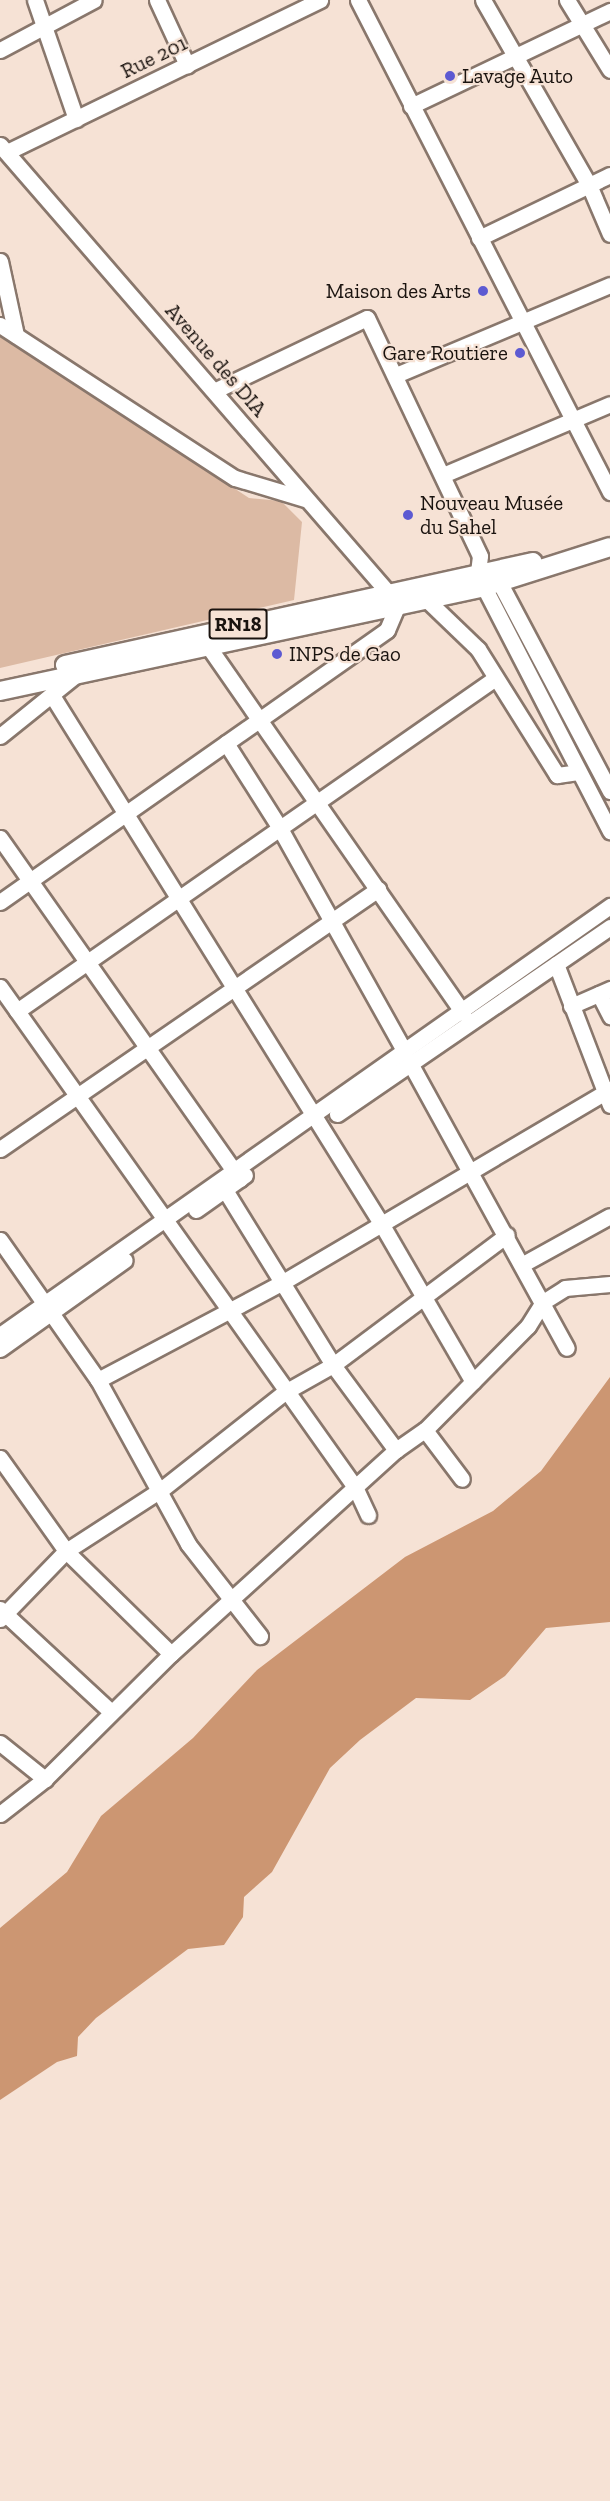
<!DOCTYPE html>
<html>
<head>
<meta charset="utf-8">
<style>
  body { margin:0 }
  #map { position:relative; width:610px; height:2501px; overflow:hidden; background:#f6e2d5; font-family:"Zilla Slab",serif }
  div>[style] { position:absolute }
  .green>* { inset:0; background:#dcbaa4 }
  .water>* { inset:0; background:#cc9672 }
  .roads { filter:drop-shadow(2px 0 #89776c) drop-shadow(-2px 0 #89776c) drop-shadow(0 2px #89776c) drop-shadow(0 -2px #89776c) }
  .minor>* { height:15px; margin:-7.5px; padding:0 7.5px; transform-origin:7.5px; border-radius:7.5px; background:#fff }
  .major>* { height:18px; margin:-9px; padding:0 9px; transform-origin:9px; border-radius:9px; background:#fff }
  .dots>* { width:16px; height:16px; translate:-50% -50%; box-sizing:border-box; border:3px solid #f6e2d5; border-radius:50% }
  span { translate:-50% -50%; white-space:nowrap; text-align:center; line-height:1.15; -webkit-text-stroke:4.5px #f6e2d5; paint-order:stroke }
  .shield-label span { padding:2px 4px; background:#f6e2d5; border:2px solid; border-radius:4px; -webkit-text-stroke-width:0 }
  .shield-label { font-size:20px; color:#1a130f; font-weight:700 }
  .street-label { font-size:21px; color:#1a130f }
  .poi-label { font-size:21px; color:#1a130f }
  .left { translate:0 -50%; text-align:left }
  .right { translate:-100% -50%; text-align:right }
</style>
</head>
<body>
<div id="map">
  <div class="green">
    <i style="clip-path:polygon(0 334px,249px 498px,281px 501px,302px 522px,294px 600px,0 668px)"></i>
  </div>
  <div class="water">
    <i style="clip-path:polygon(610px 1377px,610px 1622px,546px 1628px,505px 1676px,470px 1700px,416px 1698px,360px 1740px,330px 1768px,272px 1872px,244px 1897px,243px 1917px,224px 1945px,188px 1949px,96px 2018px,78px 2037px,77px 2056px,57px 2062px,0 2100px,0 1928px,67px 1872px,101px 1816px,193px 1738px,257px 1670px,405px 1557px,493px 1511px,541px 1471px)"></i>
  </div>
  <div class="roads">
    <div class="minor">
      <i style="left:35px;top:0;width:126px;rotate:71deg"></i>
      <i style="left:157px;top:0;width:72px;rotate:65.2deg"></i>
      <i style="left:358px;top:0;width:553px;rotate:62.88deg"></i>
      <i style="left:483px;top:0;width:213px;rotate:60.2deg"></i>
      <i style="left:589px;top:185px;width:53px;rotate:66.8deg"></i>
      <i style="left:567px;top:0;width:82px;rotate:58.4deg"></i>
      <i style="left:0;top:50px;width:106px;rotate:-28deg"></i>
      <i style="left:411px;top:106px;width:221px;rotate:-25.5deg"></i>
      <i style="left:0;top:145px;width:608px;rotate:49.07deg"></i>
      <i style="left:398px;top:604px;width:28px;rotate:113deg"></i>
      <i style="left:387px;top:630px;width:473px;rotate:144.9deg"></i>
      <i style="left:7px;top:152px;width:348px;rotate:-25.9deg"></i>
      <i style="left:479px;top:238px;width:145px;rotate:-25.7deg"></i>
      <i style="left:0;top:261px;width:76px;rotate:77.8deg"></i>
      <i style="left:0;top:325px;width:280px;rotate:33.1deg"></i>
      <i style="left:235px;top:478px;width:73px;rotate:16.7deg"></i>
      <i style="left:396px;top:375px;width:232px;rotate:-22.8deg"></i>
      <i style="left:216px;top:390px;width:167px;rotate:-25.5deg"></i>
      <i style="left:367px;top:318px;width:263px;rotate:64.6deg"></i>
      <i style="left:480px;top:556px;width:17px;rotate:97deg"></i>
      <i style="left:478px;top:573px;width:15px;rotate:67deg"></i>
      <i style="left:484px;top:587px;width:275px;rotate:62.7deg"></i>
      <i style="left:443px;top:475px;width:181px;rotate:-23deg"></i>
      <i style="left:494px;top:572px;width:248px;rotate:62.1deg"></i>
      <i style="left:426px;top:599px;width:72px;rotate:43.9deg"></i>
      <i style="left:478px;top:649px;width:149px;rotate:57.9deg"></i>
      <i style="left:557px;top:775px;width:21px;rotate:-8deg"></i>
      <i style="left:208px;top:646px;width:447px;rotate:55.2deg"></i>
      <i style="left:53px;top:697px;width:622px;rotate:58.07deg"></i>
      <i style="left:382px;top:1225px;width:181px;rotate:59.9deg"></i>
      <i style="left:0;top:736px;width:97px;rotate:-38.8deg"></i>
      <i style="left:226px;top:743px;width:97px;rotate:57.6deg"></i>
      <i style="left:278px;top:825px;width:260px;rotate:60.8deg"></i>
      <i style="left:0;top:838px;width:417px;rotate:54.9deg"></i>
      <i style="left:556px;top:964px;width:151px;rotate:69deg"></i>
      <i style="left:0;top:987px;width:613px;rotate:54.63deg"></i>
      <i style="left:355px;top:1487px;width:31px;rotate:65deg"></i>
      <i style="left:599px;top:994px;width:25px;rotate:63deg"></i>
      <i style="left:571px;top:1006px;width:43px;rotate:-23.6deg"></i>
      <i style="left:17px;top:1011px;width:581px;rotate:-34.84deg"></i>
      <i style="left:410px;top:1063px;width:325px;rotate:61.2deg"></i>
      <i style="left:337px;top:1114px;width:331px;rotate:-34.4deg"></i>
      <i style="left:0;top:1149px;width:459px;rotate:-34.5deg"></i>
      <i style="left:225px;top:1190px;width:206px;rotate:58.3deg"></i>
      <i style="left:333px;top:1365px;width:106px;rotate:53.5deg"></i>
      <i style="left:196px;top:1210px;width:60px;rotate:-35.5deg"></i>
      <i style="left:0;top:1240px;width:171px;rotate:55deg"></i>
      <i style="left:98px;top:1380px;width:187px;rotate:61.2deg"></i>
      <i style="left:188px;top:1544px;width:117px;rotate:52deg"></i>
      <i style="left:523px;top:1264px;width:99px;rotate:-28.9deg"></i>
      <i style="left:0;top:1335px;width:746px;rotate:-35.12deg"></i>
      <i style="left:0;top:1349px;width:153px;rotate:-35.5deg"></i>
      <i style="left:98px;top:1380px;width:209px;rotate:-27.9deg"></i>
      <i style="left:283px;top:1282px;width:380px;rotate:-30.5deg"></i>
      <i style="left:425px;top:1430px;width:61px;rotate:52.9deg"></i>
      <i style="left:0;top:1458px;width:114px;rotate:54.6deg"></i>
      <i style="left:66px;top:1551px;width:147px;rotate:44.4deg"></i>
      <i style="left:0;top:1609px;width:150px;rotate:42.8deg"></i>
      <i style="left:0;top:1619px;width:95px;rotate:-45.9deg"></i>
      <i style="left:66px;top:1551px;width:114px;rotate:-32.9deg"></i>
      <i style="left:162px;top:1489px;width:157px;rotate:-38.3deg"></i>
      <i style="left:285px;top:1392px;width:55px;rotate:-29.4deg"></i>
      <i style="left:333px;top:1365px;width:217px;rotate:-36.8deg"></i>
      <i style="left:0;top:1743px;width:58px;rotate:38.7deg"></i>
      <i style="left:0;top:1814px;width:57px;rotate:-37.9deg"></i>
      <i style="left:45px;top:1779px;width:177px;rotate:-44.8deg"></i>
      <i style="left:171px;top:1654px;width:304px;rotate:-42.2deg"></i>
      <i style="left:396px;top:1450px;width:35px;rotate:-35deg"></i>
      <i style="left:425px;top:1430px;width:146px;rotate:-45.3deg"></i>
      <i style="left:528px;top:1326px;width:28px;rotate:-58deg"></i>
      <i style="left:543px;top:1302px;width:26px;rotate:-32deg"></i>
      <i style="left:565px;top:1288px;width:45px;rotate:-5.1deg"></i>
    </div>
    <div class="major">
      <i style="left:65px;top:665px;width:479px;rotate:-12.4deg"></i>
      <i style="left:0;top:691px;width:495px;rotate:-12.1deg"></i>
      <i style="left:484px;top:587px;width:132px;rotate:-17.6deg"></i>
    </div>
  </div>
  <div class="dots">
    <i style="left:450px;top:76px;background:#5d5ad2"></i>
    <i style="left:483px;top:291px;background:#5d5ad2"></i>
    <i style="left:520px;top:353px;background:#5d5ad2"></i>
    <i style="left:408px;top:515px;background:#5d5ad2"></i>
    <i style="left:277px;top:654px;background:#5d5ad2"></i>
  </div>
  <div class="shield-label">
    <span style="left:238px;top:624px">RN18</span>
  </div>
  <div class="street-label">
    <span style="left:154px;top:57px;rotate:-26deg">Rue 201</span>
    <span style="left:216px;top:360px;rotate:49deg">Avenue des DIA</span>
  </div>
  <div class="poi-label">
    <span class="left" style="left:462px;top:76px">Lavage Auto</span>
    <span class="right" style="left:471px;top:291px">Maison des Arts</span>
    <span class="right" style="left:508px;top:353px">Gare Routiere</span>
    <span class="left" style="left:420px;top:515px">Nouveau Musée<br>du Sahel</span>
    <span class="left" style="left:289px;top:654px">INPS de Gao</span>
  </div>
</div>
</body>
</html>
